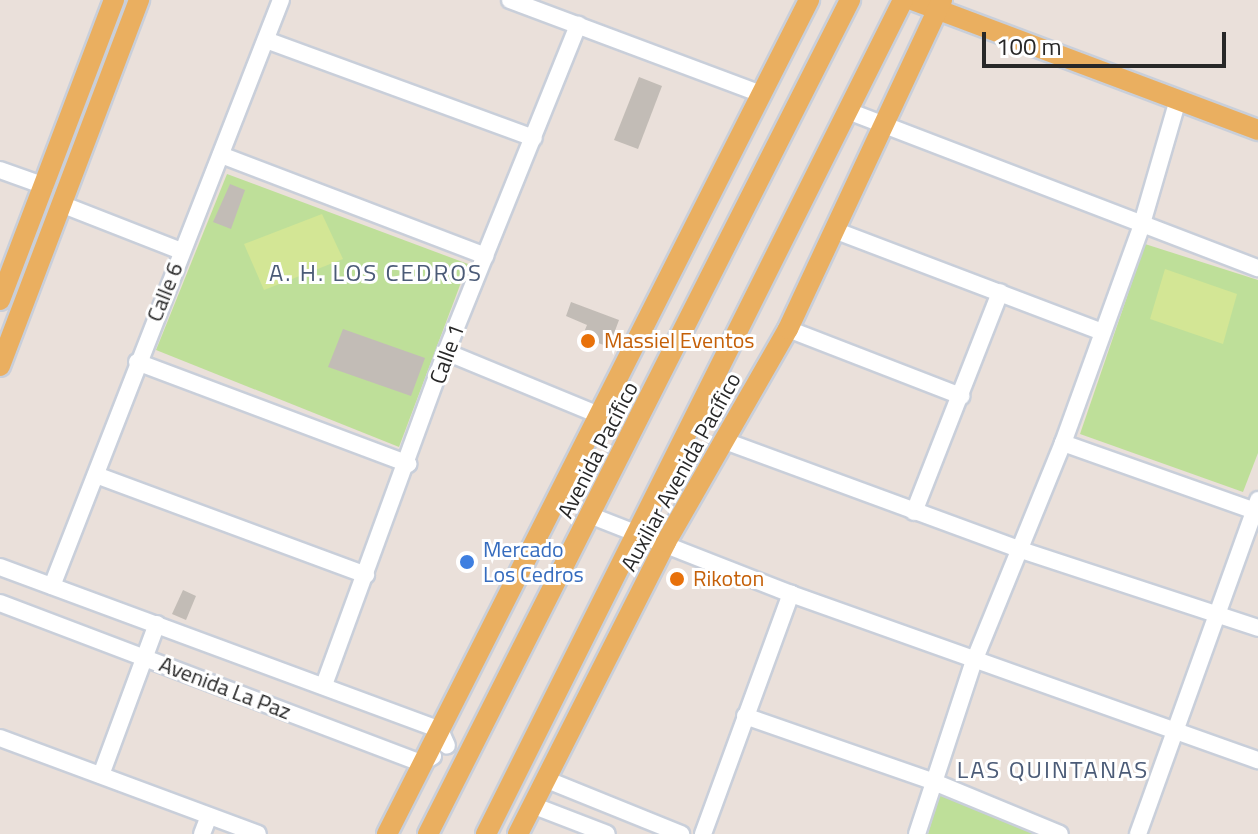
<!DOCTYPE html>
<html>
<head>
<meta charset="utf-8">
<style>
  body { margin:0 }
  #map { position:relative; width:1258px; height:834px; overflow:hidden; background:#eae0da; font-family:"Titillium Web",sans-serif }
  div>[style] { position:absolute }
  .green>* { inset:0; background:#bedf99 }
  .pitch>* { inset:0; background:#d3e695 }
  .building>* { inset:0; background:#c2bcb6 }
  .roads { filter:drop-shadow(2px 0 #c9cfda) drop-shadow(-2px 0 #c9cfda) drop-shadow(0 2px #c9cfda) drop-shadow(0 -2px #c9cfda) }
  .minor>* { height:16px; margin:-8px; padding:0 8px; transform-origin:8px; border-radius:8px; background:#fff }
  .major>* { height:20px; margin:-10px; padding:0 10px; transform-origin:10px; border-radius:10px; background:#eaaf60 }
  .dots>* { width:22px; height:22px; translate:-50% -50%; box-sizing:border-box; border:4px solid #fff; border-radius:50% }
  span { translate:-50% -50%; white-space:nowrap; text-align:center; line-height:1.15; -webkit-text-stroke:6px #fff; paint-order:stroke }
  .street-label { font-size:22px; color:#282828 }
  .food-label { font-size:22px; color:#c56008 }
  .left { translate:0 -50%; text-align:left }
  .shop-label { font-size:22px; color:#366cbe }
  .neighbourhood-label { font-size:24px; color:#4b5b77; letter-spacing:2px }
  .scale { position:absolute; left:982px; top:32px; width:244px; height:36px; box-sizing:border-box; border:4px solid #282828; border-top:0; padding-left:10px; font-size:24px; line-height:28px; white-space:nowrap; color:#282828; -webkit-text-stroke:6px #fff; paint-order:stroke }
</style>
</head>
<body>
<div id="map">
  <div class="green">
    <i style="clip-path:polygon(227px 174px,468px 264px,399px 447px,156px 350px)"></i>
    <i style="clip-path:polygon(1145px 244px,1258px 280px,1258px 453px,1243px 492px,1080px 434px)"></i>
    <i style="clip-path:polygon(940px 792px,1053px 834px,928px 834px)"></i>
  </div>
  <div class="pitch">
    <i style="clip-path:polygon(322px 214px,343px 259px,264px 290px,244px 244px)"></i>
    <i style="clip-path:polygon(1165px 269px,1237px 294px,1223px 344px,1150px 319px)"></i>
  </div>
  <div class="building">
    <i style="clip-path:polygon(639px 77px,662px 86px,638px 149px,614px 140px)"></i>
    <i style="clip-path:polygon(230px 184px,245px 190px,231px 229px,213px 222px)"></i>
    <i style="clip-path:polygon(571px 302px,619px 320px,609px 347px,582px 337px,587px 325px,566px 316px)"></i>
    <i style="clip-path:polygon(343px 329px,425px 358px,411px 396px,328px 367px)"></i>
    <i style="clip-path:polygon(183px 590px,196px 596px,186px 620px,172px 614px)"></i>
  </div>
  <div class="roads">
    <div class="minor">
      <i style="left:510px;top:0;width:268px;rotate:20.5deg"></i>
      <i style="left:266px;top:40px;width:285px;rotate:20.1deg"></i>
      <i style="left:848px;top:111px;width:439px;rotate:21deg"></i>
      <i style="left:221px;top:155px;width:283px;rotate:20.9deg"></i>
      <i style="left:0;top:170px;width:48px;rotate:19.6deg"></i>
      <i style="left:61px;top:204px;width:129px;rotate:21.4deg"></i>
      <i style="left:834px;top:230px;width:287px;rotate:20.8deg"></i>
      <i style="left:788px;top:329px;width:186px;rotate:21.2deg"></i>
      <i style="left:446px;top:352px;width:165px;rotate:22.4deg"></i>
      <i style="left:137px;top:362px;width:290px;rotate:20.6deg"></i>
      <i style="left:725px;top:441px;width:312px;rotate:20.2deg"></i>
      <i style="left:1018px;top:549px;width:253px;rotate:18.2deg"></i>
      <i style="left:1063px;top:443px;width:207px;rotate:19.5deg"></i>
      <i style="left:96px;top:475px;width:288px;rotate:20.3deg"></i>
      <i style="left:914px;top:512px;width:236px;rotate:-68.6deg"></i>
      <i style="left:592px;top:516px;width:214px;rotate:21.4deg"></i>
      <i style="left:791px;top:594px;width:496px;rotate:19.6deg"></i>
      <i style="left:0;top:567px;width:469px;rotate:20.3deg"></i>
      <i style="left:440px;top:730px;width:17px;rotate:66deg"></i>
      <i style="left:52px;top:586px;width:629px;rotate:-68.66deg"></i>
      <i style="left:0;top:603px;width:451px;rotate:20.8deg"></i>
      <i style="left:422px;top:763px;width:13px;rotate:-32deg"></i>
      <i style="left:324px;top:685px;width:355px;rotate:-69.9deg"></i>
      <i style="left:446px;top:352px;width:353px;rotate:-68deg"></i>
      <i style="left:745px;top:716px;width:200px;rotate:19.2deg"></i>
      <i style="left:934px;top:782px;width:136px;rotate:22.4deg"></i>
      <i style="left:0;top:738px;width:275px;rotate:20.4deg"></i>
      <i style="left:101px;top:775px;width:161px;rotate:-69.7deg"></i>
      <i style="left:545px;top:779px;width:147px;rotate:22deg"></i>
      <i style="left:532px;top:805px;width:80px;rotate:21.1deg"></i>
      <i style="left:202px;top:834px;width:19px;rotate:-69deg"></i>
      <i style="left:703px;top:834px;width:256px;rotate:-69.9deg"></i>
      <i style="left:917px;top:834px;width:182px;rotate:-71.8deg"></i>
      <i style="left:974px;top:661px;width:235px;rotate:-67.8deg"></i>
      <i style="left:1063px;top:443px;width:230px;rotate:-70.1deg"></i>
      <i style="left:1141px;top:227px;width:132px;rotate:-73.8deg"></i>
      <i style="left:1138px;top:834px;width:355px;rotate:-70.2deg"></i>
    </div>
    <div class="major">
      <i style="left:912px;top:0;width:370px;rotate:20.6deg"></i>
      <i style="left:0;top:300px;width:321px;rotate:-69.2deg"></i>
      <i style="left:0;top:366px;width:392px;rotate:-69.2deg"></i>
      <i style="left:387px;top:834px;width:935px;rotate:-63.16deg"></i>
      <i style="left:428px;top:834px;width:935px;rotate:-63.16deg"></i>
      <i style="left:486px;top:834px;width:932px;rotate:-63.43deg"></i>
      <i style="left:518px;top:834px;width:327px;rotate:-63.1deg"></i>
      <i style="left:666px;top:542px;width:245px;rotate:-60.2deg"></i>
      <i style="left:788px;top:329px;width:363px;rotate:-64.9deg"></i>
    </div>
  </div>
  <div class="dots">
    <i style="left:588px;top:341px;background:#e8710a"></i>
    <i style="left:467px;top:562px;background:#3f7fe0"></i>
    <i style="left:677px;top:579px;background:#e8710a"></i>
  </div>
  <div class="street-label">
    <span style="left:165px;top:292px;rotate:-68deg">Calle 6</span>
    <span style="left:447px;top:354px;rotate:-70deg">Calle 1</span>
    <span style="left:598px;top:450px;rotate:-63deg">Avenida Pacífico</span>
    <span style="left:681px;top:472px;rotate:-61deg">Auxiliar Avenida Pacífico</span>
    <span style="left:225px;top:688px;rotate:21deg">Avenida La Paz</span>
  </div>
  <div class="food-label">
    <span class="left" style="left:604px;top:341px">Massiel Eventos</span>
    <span class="left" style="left:693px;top:579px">Rikoton</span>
  </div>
  <div class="shop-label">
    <span class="left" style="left:483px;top:562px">Mercado<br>Los Cedros</span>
  </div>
  <div class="neighbourhood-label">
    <span style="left:376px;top:273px">A. H. LOS CEDROS</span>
    <span style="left:1053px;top:770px">LAS QUINTANAS</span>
  </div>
  <div class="scale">100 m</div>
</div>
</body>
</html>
